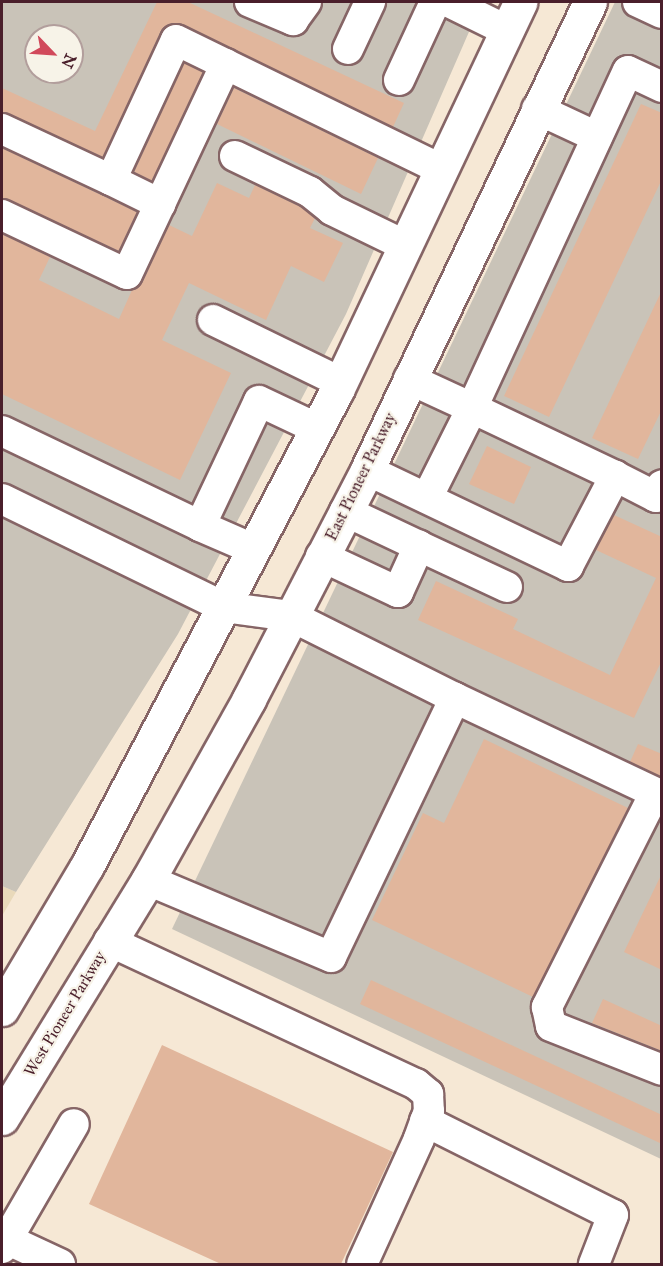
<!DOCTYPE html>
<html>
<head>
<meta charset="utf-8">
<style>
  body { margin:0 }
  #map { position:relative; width:663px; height:1266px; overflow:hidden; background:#f6e8d5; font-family:"IM FELL Great Primer",serif }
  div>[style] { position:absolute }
  .built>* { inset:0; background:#e9d9ba }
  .industrial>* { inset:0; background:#c9c3b8 }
  .building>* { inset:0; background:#e1b69c }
  .roads { filter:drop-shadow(2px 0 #866566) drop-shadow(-2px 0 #866566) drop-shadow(0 2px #866566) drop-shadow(0 -2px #866566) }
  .minor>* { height:30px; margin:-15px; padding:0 15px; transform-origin:15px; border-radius:15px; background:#fff }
  .major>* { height:33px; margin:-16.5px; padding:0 16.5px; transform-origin:16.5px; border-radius:16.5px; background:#fff }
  span { translate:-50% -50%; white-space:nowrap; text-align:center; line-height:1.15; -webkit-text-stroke:4.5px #f7f3e8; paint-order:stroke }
  .street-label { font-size:16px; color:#4a1f2b }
  .frame { position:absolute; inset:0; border:3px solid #4a1f2b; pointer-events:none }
  .north { position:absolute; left:24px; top:24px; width:60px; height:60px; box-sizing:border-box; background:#f7f3e8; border:2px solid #b29e9c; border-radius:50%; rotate:115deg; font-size:16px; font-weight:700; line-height:24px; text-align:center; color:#4a1f2b }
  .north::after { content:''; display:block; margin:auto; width:21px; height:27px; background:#d1495b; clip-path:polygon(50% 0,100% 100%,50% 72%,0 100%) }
</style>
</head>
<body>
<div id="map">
  <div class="built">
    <i style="clip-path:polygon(2px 886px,16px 892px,2px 916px)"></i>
  </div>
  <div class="industrial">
    <i style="clip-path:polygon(evenodd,2px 2px,482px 2px,346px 314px,178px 634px,16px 892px,2px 886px,2px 2px,36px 36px,72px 36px,72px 72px,36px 72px,36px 36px)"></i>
    <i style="clip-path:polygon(615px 2px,661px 2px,661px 1159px,172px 929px)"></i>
  </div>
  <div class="building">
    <i style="clip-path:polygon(157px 2px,188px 2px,404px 103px,393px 127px,175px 23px,160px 33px,103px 157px,2px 112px,2px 88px,95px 131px)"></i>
    <i style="clip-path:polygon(184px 63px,203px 72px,152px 181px,134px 172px)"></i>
    <i style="clip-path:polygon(234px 88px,378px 158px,361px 194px,217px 124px)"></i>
    <i style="clip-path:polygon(641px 104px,662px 113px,662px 179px,549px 417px,504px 396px)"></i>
    <i style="clip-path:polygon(2px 148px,137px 212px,119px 251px,2px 198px)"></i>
    <i style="clip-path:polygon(217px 183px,249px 198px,255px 185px,301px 207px,315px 218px,310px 228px,343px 243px,324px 282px,291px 266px,266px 320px,189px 283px,162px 340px,231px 373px,180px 480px,2px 394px,2px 234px,50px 257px,39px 280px,119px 319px,132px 290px,143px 281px,169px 225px,192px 236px)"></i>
    <i style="clip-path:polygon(662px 290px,662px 409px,638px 459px,592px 438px)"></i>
    <i style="clip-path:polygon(487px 446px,531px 467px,514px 504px,469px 484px)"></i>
    <i style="clip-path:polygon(614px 515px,662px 537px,662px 660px,634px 718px,418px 620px,436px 581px,518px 619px,513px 629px,610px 675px,656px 578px,596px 550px)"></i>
    <i style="clip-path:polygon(484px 739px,628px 808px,533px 997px,372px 920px,423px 813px,444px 823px)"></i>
    <i style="clip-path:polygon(638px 744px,662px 754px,662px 777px,630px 762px)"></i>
    <i style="clip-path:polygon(662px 873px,662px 970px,624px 952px)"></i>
    <i style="clip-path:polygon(371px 980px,662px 1115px,662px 1144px,360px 1004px)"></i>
    <i style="clip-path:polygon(603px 999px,662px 1026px,662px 1051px,592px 1023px)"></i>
    <i style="clip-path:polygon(162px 1045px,393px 1152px,341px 1264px,221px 1264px,89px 1204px)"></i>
  </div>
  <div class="roads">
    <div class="minor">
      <i style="left:250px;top:2px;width:47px;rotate:22.7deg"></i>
      <i style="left:293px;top:20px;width:22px;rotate:-54deg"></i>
      <i style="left:449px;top:2px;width:64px;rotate:26.2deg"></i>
      <i style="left:638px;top:2px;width:26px;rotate:25deg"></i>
      <i style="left:348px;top:49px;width:52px;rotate:-64.9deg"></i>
      <i style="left:399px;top:80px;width:86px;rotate:-65.2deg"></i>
      <i style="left:537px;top:109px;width:66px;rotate:25deg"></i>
      <i style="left:2px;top:129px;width:120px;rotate:25.1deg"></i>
      <i style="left:111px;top:180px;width:154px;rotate:-65.1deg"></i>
      <i style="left:176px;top:40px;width:294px;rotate:26deg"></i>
      <i style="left:235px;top:156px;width:83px;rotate:25.6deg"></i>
      <i style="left:310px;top:192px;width:28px;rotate:39deg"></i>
      <i style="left:332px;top:210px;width:80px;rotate:25.9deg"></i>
      <i style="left:111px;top:180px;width:55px;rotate:26.1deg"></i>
      <i style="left:2px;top:215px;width:138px;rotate:25.3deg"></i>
      <i style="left:127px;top:274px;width:232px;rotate:-64.8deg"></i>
      <i style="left:213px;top:320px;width:141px;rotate:26deg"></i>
      <i style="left:409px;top:379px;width:69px;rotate:24.7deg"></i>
      <i style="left:472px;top:408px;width:371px;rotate:-65.2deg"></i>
      <i style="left:628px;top:71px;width:38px;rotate:25deg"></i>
      <i style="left:2px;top:431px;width:220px;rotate:25.6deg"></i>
      <i style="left:367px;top:470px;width:223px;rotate:25.5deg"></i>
      <i style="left:568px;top:566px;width:102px;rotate:-62.4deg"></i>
      <i style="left:615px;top:476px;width:46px;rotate:27.1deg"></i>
      <i style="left:656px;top:497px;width:13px;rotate:-63deg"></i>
      <i style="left:427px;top:498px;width:101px;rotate:-63.4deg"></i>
      <i style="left:472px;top:408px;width:158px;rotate:25.4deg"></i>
      <i style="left:2px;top:499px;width:246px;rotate:26deg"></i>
      <i style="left:223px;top:607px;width:69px;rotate:7.5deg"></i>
      <i style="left:291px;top:616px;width:183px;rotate:26.6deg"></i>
      <i style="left:455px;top:698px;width:287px;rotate:115.6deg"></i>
      <i style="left:331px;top:957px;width:199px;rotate:-157.2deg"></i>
      <i style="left:345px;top:511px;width:82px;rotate:25.3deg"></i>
      <i style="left:253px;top:549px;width:58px;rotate:-156.5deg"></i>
      <i style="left:200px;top:526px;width:138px;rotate:-64.7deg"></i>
      <i style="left:259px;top:401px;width:63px;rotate:25.3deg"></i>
      <i style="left:321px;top:556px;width:85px;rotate:25.1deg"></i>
      <i style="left:398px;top:592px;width:51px;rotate:-65.5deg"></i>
      <i style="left:419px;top:546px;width:97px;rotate:25deg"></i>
      <i style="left:455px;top:698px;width:229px;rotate:25.3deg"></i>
      <i style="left:655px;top:793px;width:240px;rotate:116.8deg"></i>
      <i style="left:547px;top:1007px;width:19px;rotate:78deg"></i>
      <i style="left:551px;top:1026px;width:119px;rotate:21.6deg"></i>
      <i style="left:109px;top:941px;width:339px;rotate:25deg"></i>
      <i style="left:416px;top:1084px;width:16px;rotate:40deg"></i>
      <i style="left:428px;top:1094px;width:17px;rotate:87deg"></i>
      <i style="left:429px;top:1111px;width:30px;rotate:110deg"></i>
      <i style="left:419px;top:1139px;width:137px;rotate:114.5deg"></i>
      <i style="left:425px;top:1121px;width:210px;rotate:26.6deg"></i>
      <i style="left:613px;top:1215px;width:53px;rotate:111.2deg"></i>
      <i style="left:2px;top:1237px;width:64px;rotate:25deg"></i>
      <i style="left:2px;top:1248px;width:143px;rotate:-59.9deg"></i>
    </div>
    <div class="major">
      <i style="left:2px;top:1009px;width:166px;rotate:-59.3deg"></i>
      <i style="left:87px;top:866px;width:538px;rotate:-62.29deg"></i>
      <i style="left:337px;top:390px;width:429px;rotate:-64.7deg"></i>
      <i style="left:2px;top:1118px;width:279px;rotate:-58.5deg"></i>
      <i style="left:148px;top:880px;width:207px;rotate:-60.8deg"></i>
      <i style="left:249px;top:699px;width:258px;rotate:-62.7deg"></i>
      <i style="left:367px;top:470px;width:518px;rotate:-64.52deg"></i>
    </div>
  </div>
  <div class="street-label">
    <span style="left:361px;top:477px;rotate:-64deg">East Pioneer Parkway</span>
    <span style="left:65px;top:1014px;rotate:-59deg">West Pioneer Parkway</span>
  </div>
  <div class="frame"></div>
  <div class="north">N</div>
</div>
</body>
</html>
